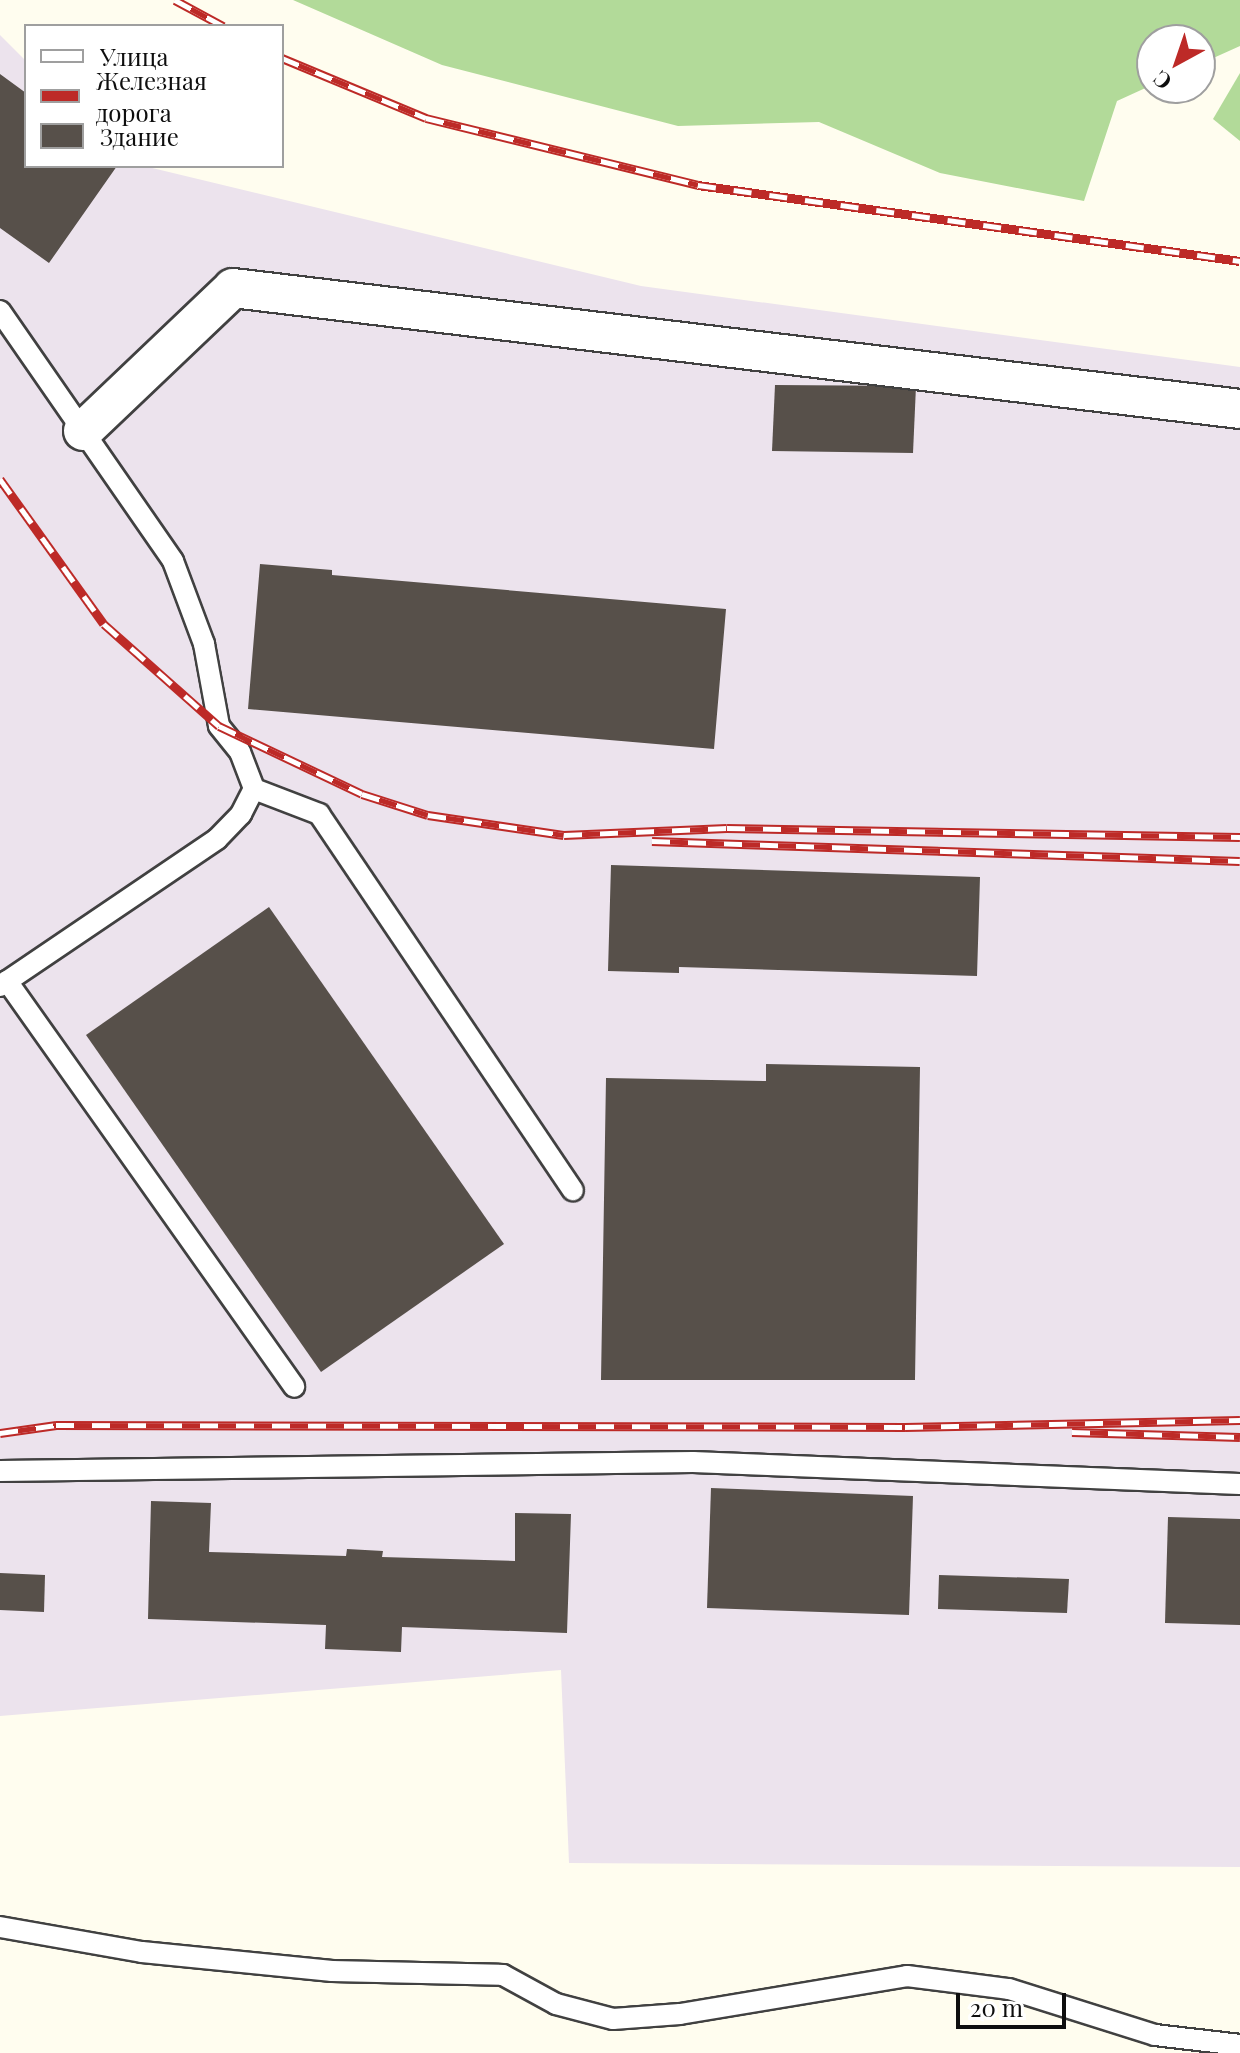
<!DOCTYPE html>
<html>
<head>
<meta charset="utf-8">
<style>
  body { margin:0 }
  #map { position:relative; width:1240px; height:2053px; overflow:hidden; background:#fffdef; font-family:"Playfair Display",serif }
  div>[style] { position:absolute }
  .industrial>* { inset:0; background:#ece3ed }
  .forest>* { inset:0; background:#b2da99 }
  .building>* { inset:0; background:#57504a }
  .roads { filter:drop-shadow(2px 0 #414141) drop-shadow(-2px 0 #414141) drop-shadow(0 2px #414141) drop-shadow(0 -2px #414141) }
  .service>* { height:20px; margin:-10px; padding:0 10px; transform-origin:10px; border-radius:10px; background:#fff }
  .minor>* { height:38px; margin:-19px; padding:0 19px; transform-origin:19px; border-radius:19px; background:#fff }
  .rail>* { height:9px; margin-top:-4.5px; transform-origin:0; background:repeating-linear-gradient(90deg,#fff 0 18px,#bd2a27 0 36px); box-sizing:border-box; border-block:2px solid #bd2a27 }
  span { translate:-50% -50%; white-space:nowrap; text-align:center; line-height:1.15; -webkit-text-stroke:8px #fff; paint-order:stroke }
  .legend { position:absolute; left:24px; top:24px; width:260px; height:144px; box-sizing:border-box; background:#fff; border:2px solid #9f9f9f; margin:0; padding:10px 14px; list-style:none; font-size:24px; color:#0e0e0e }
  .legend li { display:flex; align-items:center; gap:16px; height:40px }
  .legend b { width:40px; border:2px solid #9f9f9f }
  .north { position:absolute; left:1136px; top:24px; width:80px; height:80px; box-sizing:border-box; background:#fff; border:2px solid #9f9f9f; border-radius:50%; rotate:220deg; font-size:22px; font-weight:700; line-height:32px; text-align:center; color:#0e0e0e }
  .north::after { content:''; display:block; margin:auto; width:28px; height:36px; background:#bd2a27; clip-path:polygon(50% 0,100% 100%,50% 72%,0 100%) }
  .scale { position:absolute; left:956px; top:1993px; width:110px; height:36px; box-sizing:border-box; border:4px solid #0e0e0e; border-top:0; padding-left:10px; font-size:24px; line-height:28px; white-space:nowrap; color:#0e0e0e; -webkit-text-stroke:6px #fff; paint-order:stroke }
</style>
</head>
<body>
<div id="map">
  <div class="industrial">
    <i style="clip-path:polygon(0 35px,26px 61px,26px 166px,144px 166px,641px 286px,1240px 367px,1240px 1867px,569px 1863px,561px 1670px,0 1716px)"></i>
  </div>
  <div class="forest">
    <i style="clip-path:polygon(293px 0,1240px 0,1240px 46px,1200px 64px,1200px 40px,1152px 40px,1152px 85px,1117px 101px,1084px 201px,940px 173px,819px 122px,678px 126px,442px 65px)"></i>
    <i style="clip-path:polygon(1240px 73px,1240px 141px,1213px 119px)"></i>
  </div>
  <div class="building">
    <i style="clip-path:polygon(0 74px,26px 93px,26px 166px,117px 166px,49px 263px,0 228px)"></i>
    <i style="clip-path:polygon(775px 385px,916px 386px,913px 453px,772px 451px)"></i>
    <i style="clip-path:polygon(260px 564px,332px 570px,332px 575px,726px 609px,714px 749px,248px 709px)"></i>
    <i style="clip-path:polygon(611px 865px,980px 877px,977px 976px,679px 967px,679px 973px,608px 971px)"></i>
    <i style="clip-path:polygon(269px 907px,504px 1244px,321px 1372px,86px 1035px)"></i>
    <i style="clip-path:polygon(766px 1064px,920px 1067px,915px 1380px,601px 1380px,606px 1078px,766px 1081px)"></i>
    <i style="clip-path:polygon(711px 1488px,913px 1496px,909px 1615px,707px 1608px)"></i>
    <i style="clip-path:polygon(151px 1501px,211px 1503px,209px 1552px,346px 1556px,347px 1549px,383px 1551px,382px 1557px,515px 1561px,515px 1513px,571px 1514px,567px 1633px,402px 1627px,401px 1652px,325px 1649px,326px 1625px,148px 1619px)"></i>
    <i style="clip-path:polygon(1168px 1517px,1240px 1519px,1240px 1625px,1165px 1623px)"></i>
    <i style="clip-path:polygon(0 1573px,45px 1575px,44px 1612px,0 1610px)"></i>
    <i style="clip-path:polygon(939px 1575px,1069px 1579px,1067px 1613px,938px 1609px)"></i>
  </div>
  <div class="roads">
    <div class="service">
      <i style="left:0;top:311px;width:304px;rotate:55.3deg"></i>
      <i style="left:173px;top:561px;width:89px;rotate:69.5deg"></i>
      <i style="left:204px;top:644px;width:83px;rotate:79.6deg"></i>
      <i style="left:219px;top:726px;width:33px;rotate:51deg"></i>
      <i style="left:240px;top:752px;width:40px;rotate:69deg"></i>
      <i style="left:254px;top:789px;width:70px;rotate:21deg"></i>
      <i style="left:319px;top:814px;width:454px;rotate:56deg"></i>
      <i style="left:7px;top:981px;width:497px;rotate:54.7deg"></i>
      <i style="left:0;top:986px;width:262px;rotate:-34.1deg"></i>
      <i style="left:217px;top:839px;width:35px;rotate:-46deg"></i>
      <i style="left:241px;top:814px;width:28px;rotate:-63deg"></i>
      <i style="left:0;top:1471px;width:693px;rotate:-0.74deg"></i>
      <i style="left:693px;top:1462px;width:547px;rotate:2.3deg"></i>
      <i style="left:0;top:1927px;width:144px;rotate:10deg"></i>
      <i style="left:142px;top:1952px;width:191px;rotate:5.7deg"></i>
      <i style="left:332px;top:1971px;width:171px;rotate:1.3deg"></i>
      <i style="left:503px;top:1975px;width:60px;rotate:28.7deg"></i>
      <i style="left:556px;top:2004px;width:59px;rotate:14.7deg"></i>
      <i style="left:613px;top:2019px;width:67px;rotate:-4.3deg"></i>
      <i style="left:680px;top:2014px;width:230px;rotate:-9.5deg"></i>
      <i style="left:907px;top:1976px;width:103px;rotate:7.3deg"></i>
      <i style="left:1009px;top:1989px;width:153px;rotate:17.5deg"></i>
      <i style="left:1155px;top:2035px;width:86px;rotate:6.7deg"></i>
    </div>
    <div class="minor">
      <i style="left:83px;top:431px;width:207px;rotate:-43.6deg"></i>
      <i style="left:233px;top:288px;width:1014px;rotate:6.85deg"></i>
    </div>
  </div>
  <div class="rail">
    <i style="left:175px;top:0;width:55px;rotate:28.4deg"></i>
    <i style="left:282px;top:58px;width:156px;rotate:22.6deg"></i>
    <i style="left:426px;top:118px;width:280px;rotate:13.8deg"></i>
    <i style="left:698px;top:185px;width:547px;rotate:7.98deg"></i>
    <i style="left:0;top:479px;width:178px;rotate:54.4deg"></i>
    <i style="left:104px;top:624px;width:154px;rotate:41.6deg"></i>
    <i style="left:219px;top:726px;width:158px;rotate:25.4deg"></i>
    <i style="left:362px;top:794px;width:69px;rotate:17.7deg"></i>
    <i style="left:428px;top:815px;width:137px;rotate:8.4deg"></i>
    <i style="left:564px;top:835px;width:163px;rotate:-2.5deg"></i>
    <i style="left:727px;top:828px;width:513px;rotate:1.01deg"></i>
    <i style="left:652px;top:841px;width:588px;rotate:1.95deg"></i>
    <i style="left:1072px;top:1432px;width:168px;rotate:1.7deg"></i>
    <i style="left:0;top:1433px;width:57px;rotate:-8.1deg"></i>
    <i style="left:56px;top:1425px;width:849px;rotate:0.13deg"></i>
    <i style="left:905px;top:1427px;width:335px;rotate:-1.2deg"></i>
  </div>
  <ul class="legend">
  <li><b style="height:10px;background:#fff"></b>Улица</li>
  <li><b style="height:10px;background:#bd2a27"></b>Железная дорога</li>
  <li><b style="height:22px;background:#57504a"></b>Здание</li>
  </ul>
  <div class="north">С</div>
  <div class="scale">20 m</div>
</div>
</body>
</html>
